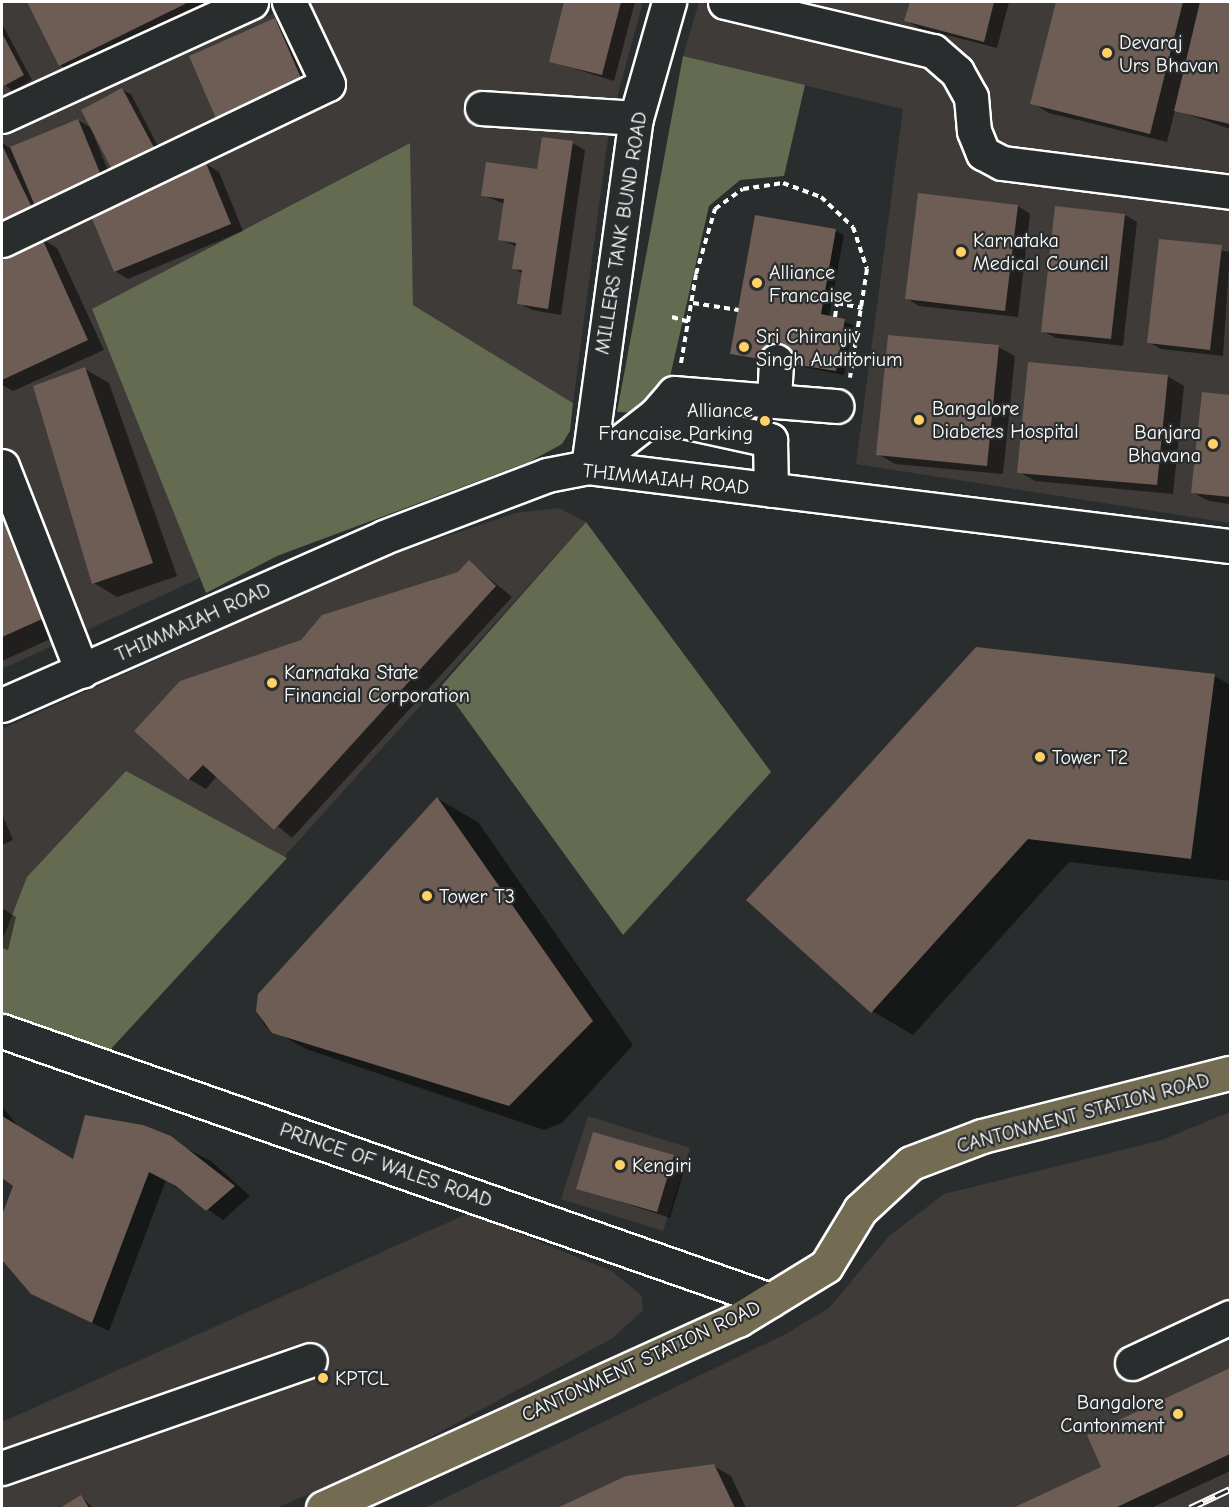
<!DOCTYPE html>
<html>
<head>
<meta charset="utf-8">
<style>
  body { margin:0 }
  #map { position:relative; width:1232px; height:1510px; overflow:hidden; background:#2a2d2e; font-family:"Comic Neue",sans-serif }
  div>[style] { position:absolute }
  .built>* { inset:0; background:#3e3b39 }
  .green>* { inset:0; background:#656b51 }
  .shadow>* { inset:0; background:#0007 }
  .building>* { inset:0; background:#6d5d54 }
  .path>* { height:4px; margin-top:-2px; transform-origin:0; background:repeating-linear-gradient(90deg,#fff 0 6px,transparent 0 10.5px) }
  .roads { filter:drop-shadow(2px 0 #fff) drop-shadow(-2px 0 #fff) drop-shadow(0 2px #fff) drop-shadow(0 -2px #fff) }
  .minor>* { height:33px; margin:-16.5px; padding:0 16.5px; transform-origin:16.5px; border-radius:16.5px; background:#2a2d2e }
  .major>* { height:33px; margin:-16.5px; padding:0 16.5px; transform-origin:16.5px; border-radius:16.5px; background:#736b52 }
  .rail>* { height:7px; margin-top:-3.5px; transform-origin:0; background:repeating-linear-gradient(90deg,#2a2d2e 0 14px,#fff 0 28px); box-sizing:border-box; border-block:2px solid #fff }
  .dots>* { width:16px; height:16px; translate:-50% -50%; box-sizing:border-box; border:3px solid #2a2d2e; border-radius:50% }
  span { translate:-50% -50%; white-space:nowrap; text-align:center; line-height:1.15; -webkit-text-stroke:4.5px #2a2d2e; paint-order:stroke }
  .poi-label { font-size:20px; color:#fff }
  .left { translate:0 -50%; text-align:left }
  .right { translate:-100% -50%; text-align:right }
  .street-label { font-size:20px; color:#fff }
  .frame { position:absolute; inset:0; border:3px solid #fff; pointer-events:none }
</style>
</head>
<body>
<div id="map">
  <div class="built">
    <i style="clip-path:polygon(2px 2px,222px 2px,2px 100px)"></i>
    <i style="clip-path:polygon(300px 2px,643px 2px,610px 123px,573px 403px,413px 305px,409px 143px,92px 309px,200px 578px,2px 669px,2px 132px)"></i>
    <i style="clip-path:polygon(699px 2px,1230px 2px,1230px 523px,856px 464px,903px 109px,683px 56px)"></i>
    <i style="clip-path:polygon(559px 508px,586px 522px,109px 1051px,2px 1014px,2px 729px,393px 554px,516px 513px)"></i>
    <i style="clip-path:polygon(1230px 1112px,1230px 1508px,424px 1508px,784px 1335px,829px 1308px,889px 1236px,944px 1194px,1162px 1140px)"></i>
    <i style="clip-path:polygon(588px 1116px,690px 1148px,663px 1231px,561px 1199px)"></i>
    <i style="clip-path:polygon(469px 1213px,613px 1272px,642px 1296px,643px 1310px,613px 1338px,383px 1463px,276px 1508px,2px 1508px,2px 1422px)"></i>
  </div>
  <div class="green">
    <i style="clip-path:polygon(683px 56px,805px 85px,784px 176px,740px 180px,709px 206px,667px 390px,649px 413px,617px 412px)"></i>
    <i style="clip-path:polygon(410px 143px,413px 305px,573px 403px,570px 431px,562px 444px,529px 462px,277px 556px,206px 593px,92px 309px)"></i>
    <i style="clip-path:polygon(586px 522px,771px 772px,623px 935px,442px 685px)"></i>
    <i style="clip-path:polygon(126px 771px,287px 858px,109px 1051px,2px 1014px,2px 941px,27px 877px)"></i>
  </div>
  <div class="shadow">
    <i style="clip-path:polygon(29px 2px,225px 2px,77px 75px,60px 65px)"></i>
    <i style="clip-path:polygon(566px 2px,635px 2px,614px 81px,550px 61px)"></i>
    <i style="clip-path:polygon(911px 2px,1009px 2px,997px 48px,919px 28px,906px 21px)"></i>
    <i style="clip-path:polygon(1058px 2px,1230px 2px,1230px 129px,1175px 110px,1167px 142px,1049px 113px,1032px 103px)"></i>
    <i style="clip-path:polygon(275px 20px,288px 28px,316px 92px,232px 129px)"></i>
    <i style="clip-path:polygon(2px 24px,32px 80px,12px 91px,2px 82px)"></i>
    <i style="clip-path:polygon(122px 90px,131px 94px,165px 160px,94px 136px,117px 192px,2px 243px,2px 143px,10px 148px,78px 120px,93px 129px)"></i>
    <i style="clip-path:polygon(572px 143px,585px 150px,561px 315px,532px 310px,519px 303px,523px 274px,514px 268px,517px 247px,500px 239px,505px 204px,482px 195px,538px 171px)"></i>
    <i style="clip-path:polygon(206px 164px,219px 172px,243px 231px,128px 279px,115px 271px)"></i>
    <i style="clip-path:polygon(1018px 206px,1030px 214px,1018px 317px,919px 306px,906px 298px)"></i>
    <i style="clip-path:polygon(1125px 215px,1137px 222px,1123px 346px,1056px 338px,1043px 331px)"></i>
    <i style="clip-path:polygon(836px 231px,844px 235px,829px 317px,853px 325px,844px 375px,732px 353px)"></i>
    <i style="clip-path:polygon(40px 238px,57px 248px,104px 350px,13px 391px,2px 385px,2px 256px)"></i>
    <i style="clip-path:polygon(1160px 240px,1230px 252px,1223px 356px,1161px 349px,1148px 342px)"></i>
    <i style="clip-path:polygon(998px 347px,1015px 356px,1003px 474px,895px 464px,878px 454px)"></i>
    <i style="clip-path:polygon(85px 369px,109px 383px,177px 576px,117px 597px,94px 583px)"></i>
    <i style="clip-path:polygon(1167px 376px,1184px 386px,1173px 494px,1035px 481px,1019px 472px)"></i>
    <i style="clip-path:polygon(1203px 394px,1230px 397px,1230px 504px,1209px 501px,1192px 492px)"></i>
    <i style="clip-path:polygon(2px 465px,74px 628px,2px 661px)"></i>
    <i style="clip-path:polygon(469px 562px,512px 597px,292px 838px,217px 776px,206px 789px,189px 779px,136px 731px,302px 641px,459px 573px)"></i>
    <i style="clip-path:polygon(1215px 676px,1230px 685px,1230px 881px,1069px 862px,913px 1035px,872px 1011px,749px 900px)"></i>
    <i style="clip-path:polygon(438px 799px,478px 822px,633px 1045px,562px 1123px,544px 1130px,306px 1049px,265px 1026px,257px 1010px)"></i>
    <i style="clip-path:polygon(2px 814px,13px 840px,2px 845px)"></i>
    <i style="clip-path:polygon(2px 908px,16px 917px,8px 950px,2px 948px)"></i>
    <i style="clip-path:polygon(2px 1106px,20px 1129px,74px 1161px,143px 1126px,211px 1161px,250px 1196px,223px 1220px,166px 1180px,109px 1331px,50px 1303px,2px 1256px,2px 1220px,15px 1186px,2px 1175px)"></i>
    <i style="clip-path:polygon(673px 1156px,686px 1164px,670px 1218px,578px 1188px)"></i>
    <i style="clip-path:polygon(1230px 1370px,1230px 1471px,1151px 1508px,1017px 1508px,1103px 1468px,1089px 1436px)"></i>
    <i style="clip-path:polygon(714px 1466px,731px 1476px,746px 1508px,561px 1508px,626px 1478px)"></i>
    <i style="clip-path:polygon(81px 1497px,94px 1508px,63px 1508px)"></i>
  </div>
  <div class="building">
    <i style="clip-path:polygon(27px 2px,189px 2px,59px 66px)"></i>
    <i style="clip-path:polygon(564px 2px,621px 2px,602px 75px,549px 62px)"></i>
    <i style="clip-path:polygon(910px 2px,994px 2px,984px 42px,904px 21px)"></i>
    <i style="clip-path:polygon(1056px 2px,1183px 2px,1150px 134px,1030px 104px)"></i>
    <i style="clip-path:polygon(1200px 2px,1230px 2px,1230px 124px,1174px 111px)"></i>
    <i style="clip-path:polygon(275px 18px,304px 85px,218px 123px,189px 56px)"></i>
    <i style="clip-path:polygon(2px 33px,24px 75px,2px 87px)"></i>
    <i style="clip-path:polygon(122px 88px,158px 155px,116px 177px,81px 110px)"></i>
    <i style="clip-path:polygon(78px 119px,105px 185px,38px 213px,10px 147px)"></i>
    <i style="clip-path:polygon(542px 137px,573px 141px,548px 309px,517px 304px,522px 270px,512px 269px,516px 243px,498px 240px,504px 199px,481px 196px,486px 162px,537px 169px)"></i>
    <i style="clip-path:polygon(2px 145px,35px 214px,2px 230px)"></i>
    <i style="clip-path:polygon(206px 163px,231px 224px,114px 272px,89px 211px)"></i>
    <i style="clip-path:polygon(918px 193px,1018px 205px,1005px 311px,905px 299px)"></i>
    <i style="clip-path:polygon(1055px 206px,1125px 214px,1111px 339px,1041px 332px)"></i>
    <i style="clip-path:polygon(755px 215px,836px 229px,821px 314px,845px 319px,836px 371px,730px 354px)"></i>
    <i style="clip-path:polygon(41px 236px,88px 340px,2px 380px,2px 255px)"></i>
    <i style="clip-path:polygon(1159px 239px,1222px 245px,1210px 350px,1147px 343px)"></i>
    <i style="clip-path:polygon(888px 335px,999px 345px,987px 466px,876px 455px)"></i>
    <i style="clip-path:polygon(1028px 362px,1168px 375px,1157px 485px,1017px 473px)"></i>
    <i style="clip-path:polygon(85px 367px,153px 563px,92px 584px,33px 386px)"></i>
    <i style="clip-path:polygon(1202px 392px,1230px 395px,1230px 497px,1191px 493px)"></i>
    <i style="clip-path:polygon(2px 503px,51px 615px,2px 637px)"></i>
    <i style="clip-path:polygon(469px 560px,496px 586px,274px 830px,203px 765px,188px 780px,134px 731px,180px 681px,301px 640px,322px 615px,458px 572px)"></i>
    <i style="clip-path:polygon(976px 647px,1215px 674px,1191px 859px,1028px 839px,871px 1013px,746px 900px)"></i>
    <i style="clip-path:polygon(437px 797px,593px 1021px,509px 1106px,272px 1033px,256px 1011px,258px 994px)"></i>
    <i style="clip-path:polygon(85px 1115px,143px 1125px,171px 1136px,235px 1186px,206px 1211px,176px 1186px,149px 1172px,92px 1323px,31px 1294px,2px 1260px,2px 1215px,13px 1186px,2px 1178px,2px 1116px,73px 1159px)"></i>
    <i style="clip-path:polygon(593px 1132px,674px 1155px,657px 1212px,576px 1189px)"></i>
    <i style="clip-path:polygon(1230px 1368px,1230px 1454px,1115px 1508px,1013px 1508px,1101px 1467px,1087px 1435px)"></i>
    <i style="clip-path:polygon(714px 1464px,735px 1508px,557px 1508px,626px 1476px)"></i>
    <i style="clip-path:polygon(81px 1495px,89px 1508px,60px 1508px)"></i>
  </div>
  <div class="path">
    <i style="left:693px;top:303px;width:46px;rotate:8.8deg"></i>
    <i style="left:672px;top:317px;width:19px;rotate:16deg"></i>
    <i style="left:835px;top:317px;width:14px;rotate:-82deg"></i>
    <i style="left:837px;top:303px;width:26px;rotate:11deg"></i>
    <i style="left:681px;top:363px;width:90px;rotate:-80.4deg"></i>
    <i style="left:696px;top:274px;width:68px;rotate:-73.7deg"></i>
    <i style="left:715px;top:209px;width:34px;rotate:-36deg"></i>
    <i style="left:743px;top:189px;width:40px;rotate:-8.5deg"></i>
    <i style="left:783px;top:183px;width:40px;rotate:20.2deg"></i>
    <i style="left:821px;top:197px;width:44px;rotate:43.2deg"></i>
    <i style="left:853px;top:227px;width:44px;rotate:71.6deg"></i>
    <i style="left:867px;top:269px;width:110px;rotate:98.9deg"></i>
  </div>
  <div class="roads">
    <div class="minor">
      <i style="left:725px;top:2px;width:214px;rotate:13.3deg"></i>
      <i style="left:933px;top:51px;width:32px;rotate:41deg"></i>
      <i style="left:957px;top:72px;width:29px;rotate:61deg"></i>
      <i style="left:971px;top:97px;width:34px;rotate:85deg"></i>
      <i style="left:974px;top:131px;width:24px;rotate:68deg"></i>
      <i style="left:983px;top:153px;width:21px;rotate:28deg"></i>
      <i style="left:1002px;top:163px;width:230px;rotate:7.2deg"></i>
      <i style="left:482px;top:108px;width:154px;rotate:3.7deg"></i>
      <i style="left:2px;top:116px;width:274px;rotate:-24.6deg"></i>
      <i style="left:2px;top:240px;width:361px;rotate:-25.6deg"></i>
      <i style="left:328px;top:84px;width:91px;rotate:-115.4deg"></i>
      <i style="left:774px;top:400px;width:39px;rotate:-87deg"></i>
      <i style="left:655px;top:415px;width:118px;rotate:12.3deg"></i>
      <i style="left:770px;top:440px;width:50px;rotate:88.9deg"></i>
      <i style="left:2px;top:466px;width:220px;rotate:68.7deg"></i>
      <i style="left:588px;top:467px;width:352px;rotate:-82.2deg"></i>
      <i style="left:636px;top:118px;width:121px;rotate:-74.1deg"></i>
      <i style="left:588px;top:467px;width:85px;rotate:-37.8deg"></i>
      <i style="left:655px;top:415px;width:29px;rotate:-49deg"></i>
      <i style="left:674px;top:393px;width:163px;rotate:4.6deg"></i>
      <i style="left:2px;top:705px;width:417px;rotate:-23.7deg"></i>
      <i style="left:384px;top:537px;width:174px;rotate:-20.8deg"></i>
      <i style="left:547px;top:475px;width:42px;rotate:-11deg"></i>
      <i style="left:588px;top:467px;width:647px;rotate:7.02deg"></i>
      <i style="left:2px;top:1031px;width:814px;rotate:19.3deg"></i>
      <i style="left:1132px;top:1363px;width:108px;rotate:-25.1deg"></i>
      <i style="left:2px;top:1468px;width:326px;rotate:-19.3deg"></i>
    </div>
    <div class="major">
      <i style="left:323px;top:1508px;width:456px;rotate:-24.4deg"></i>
      <i style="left:738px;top:1320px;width:103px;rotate:-31.5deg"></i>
      <i style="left:826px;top:1266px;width:66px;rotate:-58.7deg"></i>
      <i style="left:860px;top:1210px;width:69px;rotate:-42.7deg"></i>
      <i style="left:911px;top:1163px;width:76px;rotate:-20.8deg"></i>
      <i style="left:982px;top:1136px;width:256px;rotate:-14.3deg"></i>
    </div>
  </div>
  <div class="rail">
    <i style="left:1190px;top:1508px;width:44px;rotate:-25.4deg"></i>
  </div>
  <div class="dots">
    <i style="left:1107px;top:53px;background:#ffd166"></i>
    <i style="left:961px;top:252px;background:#ffd166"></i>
    <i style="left:757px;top:283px;background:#ffd166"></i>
    <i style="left:744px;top:347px;background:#ffd166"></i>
    <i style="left:919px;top:420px;background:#ffd166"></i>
    <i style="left:765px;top:421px;background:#ffd166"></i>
    <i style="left:1213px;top:444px;background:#ffd166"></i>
    <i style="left:272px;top:683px;background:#ffd166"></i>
    <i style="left:1040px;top:757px;background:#ffd166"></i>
    <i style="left:427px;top:896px;background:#ffd166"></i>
    <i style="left:620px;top:1165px;background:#ffd166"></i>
    <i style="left:323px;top:1378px;background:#ffd166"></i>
    <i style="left:1178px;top:1414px;background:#ffd166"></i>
  </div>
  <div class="poi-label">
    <span class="left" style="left:1119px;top:54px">Devaraj<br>Urs Bhavan</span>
    <span class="left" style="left:973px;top:252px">Karnataka<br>Medical Council</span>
    <span class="left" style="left:769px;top:284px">Alliance<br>Francaise</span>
    <span class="left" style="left:756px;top:348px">Sri Chiranjiv<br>Singh Auditorium</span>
    <span class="left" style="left:932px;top:420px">Bangalore<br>Diabetes Hospital</span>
    <span class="right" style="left:753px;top:422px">Alliance<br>Francaise Parking</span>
    <span class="right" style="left:1201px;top:444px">Banjara<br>Bhavana</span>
    <span class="left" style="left:284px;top:684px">Karnataka State<br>Financial Corporation</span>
    <span class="left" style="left:1052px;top:757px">Tower T2</span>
    <span class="left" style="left:439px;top:896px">Tower T3</span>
    <span class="left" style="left:632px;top:1165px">Kengiri</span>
    <span class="left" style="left:335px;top:1378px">KPTCL</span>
    <span class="right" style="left:1164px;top:1414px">Bangalore<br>Cantonment</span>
  </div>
  <div class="street-label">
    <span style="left:621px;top:233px;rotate:-81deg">MILLERS TANK BUND ROAD</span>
    <span style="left:666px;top:479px;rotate:6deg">THIMMAIAH ROAD</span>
    <span style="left:193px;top:622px;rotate:-24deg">THIMMAIAH ROAD</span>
    <span style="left:1083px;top:1113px;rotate:-15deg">CANTONMENT STATION ROAD</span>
    <span style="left:386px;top:1165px;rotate:19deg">PRINCE OF WALES ROAD</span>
    <span style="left:641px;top:1361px;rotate:-25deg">CANTONMENT STATION ROAD</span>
  </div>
  <div class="frame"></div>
</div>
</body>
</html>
